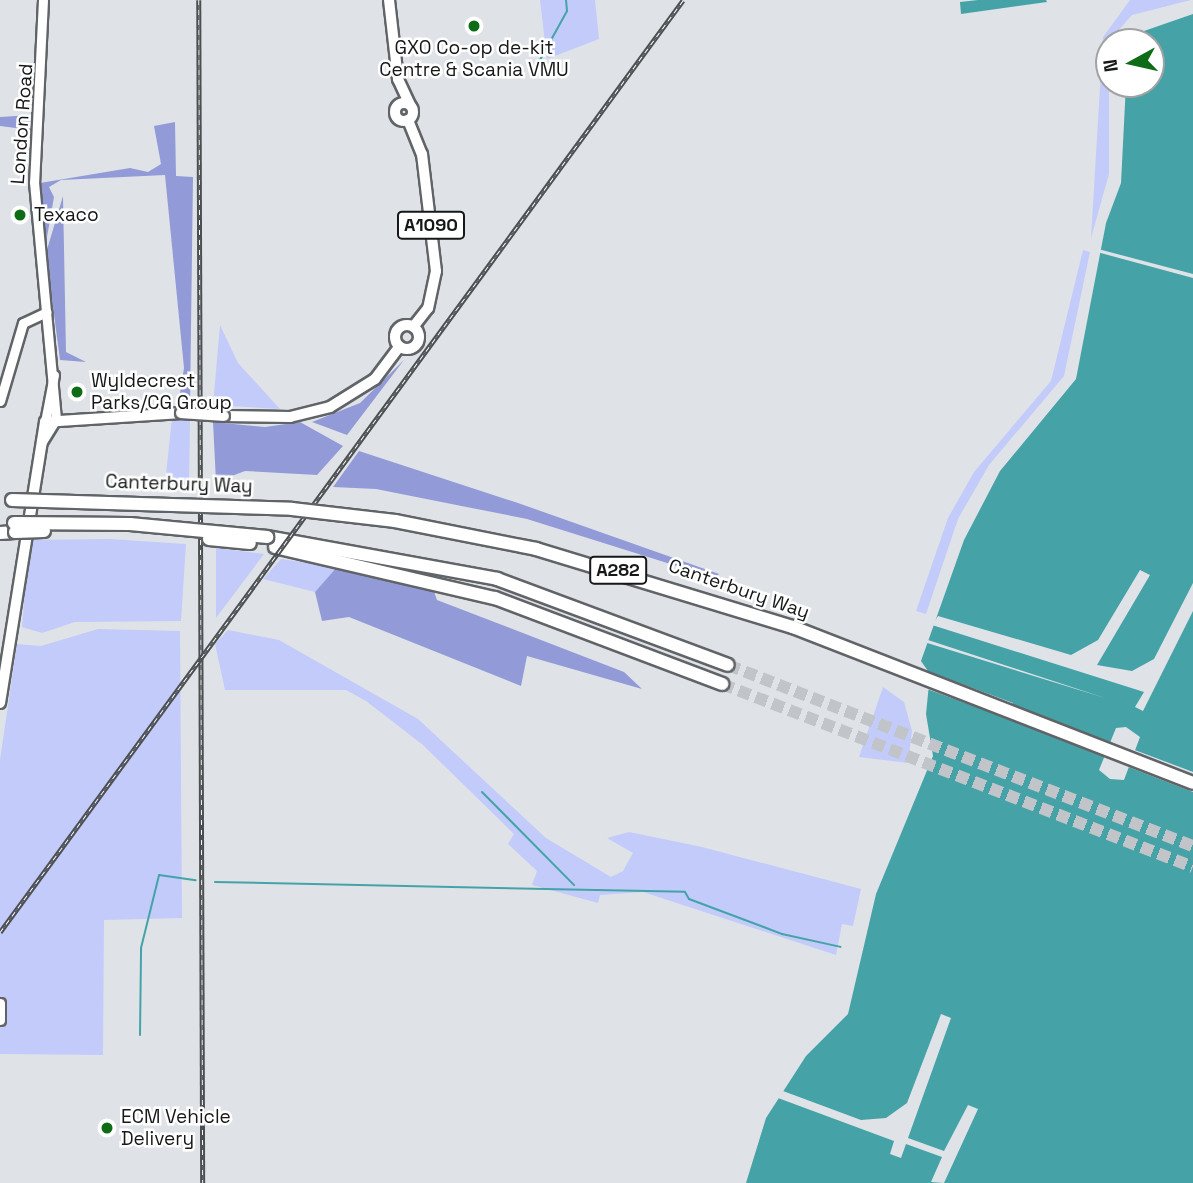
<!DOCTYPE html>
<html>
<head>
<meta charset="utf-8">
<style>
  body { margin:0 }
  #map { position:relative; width:1193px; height:1183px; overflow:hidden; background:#dfe3e7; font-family:"Space Grotesk",sans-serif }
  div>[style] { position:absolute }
  .green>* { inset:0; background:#c3cbfa }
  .forest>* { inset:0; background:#929bd7 }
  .water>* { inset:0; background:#45a3a8 }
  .pier>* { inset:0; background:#dfe3e7 }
  .stream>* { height:2px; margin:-1px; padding:0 1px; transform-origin:1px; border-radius:1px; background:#45a3a8 }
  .highway-tunnel>* { height:12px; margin-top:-6px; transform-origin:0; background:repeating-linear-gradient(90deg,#c1c4c8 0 12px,transparent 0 18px) }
  .roads { filter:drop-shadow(2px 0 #616467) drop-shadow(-2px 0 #616467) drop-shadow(0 2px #616467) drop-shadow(0 -2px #616467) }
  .secondary>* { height:9px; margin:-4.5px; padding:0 4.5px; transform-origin:4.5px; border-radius:4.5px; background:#fff }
  .primary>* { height:10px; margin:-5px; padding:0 5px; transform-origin:5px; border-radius:5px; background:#fff }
  .primary>.ring { margin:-5px; padding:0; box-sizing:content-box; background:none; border:10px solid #fff; border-radius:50% }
  .highway>* { height:12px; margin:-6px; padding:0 6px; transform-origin:6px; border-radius:6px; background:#fff }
  .rail>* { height:4.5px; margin-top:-2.25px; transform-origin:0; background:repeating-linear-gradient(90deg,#fff 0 5px,#4c4f51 0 10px); box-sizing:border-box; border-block:2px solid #4c4f51 }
  .bridges { filter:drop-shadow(2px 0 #616467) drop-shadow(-2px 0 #616467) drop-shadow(0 2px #616467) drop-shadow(0 -2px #616467) }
  .primary-bridge>* { height:10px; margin:-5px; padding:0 5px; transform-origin:5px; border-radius:5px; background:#fff }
  .highway-bridge>* { height:12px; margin:-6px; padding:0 6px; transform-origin:6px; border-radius:6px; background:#fff }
  .dots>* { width:19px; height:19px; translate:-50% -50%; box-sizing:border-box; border:4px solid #fff; border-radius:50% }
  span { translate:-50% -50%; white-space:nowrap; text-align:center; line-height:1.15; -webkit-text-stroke:5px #fff; paint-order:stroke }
  .shield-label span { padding:2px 5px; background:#fff; border:2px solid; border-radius:5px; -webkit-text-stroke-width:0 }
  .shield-label { font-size:18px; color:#151718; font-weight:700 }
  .poi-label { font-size:19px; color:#151718 }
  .left { translate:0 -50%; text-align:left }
  .street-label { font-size:19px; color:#151718 }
  .north { position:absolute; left:1095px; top:28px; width:70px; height:70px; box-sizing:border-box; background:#fff; border:2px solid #a1a2a3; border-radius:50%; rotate:262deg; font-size:19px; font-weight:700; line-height:28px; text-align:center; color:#151718 }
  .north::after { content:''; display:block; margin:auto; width:24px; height:32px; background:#0e6b16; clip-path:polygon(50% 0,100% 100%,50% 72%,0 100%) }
</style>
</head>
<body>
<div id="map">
  <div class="green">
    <i style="clip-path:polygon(540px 0,595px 0,599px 39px,547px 59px)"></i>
    <i style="clip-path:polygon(1130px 0,1191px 0,1132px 15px,1109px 41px,1109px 174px,1091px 238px,1103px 37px)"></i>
    <i style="clip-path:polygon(1083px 250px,1090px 252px,1064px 376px,989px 465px,958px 519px,926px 614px,916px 611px,948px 518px,974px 472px,1051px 381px)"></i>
    <i style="clip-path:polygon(220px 325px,238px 363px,280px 409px,213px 405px)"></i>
    <i style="clip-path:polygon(172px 418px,190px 419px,189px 485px,165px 484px)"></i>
    <i style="clip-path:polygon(110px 539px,186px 544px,181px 621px,75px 622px,42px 633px,22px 627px,29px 540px)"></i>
    <i style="clip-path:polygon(216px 548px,264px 554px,216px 618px)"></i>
    <i style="clip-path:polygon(281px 559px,337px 567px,315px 592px,263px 579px)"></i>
    <i style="clip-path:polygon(98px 629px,180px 631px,182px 918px,104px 920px,103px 1055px,0 1054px,0 760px,17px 644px,41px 646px)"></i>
    <i style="clip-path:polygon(228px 630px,279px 640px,418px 719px,546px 838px,611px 877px,623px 871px,633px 853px,607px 838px,629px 832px,702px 847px,861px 889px,853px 926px,842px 924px,836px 955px,643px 892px,600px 895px,598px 903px,532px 885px,537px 871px,508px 844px,514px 834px,423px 745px,366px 701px,346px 690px,225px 690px,215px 644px)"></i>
    <i style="clip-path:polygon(883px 687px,904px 702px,912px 731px,908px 763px,859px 757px)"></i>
  </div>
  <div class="forest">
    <i style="clip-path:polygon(31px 115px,31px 130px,0 126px,0 117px)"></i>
    <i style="clip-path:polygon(175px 122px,176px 176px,193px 177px,190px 406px,178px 406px,184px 368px,165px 175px,61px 180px,49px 187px,54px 197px,46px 243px,40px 183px,130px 168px,148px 172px,161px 164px,154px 126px)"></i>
    <i style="clip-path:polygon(63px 196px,66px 352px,86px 362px,60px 360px,46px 253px)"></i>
    <i style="clip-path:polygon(404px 360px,347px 435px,312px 422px,360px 403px)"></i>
    <i style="clip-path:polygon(213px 422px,265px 427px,300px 422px,343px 446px,317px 475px,245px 471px,216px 482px)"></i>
    <i style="clip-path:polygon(359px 451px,518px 503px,719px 574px,715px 578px,527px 519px,376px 489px,333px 487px)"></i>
    <i style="clip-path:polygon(337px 567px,432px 586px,437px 600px,624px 672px,642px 689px,527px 656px,521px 686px,349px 617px,322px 621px,315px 592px)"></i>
  </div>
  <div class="water">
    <i style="clip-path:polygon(978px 0,1046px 0,1047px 2px,961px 14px,960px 2px)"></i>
    <i style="clip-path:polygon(evenodd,1193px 14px,1193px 1183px,746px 1183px,766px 1118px,806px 1056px,848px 1014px,876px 894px,933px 756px,926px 714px,930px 674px,921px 661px,964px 540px,1000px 471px,1076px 379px,1106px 223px,1121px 183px,1126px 84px,1151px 84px,1151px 42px,1143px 42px,1144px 31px,1193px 14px,1126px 727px,1140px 737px,1124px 780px,1110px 779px,1099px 770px,1116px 728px,1126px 727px)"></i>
  </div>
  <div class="pier">
    <i style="clip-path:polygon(1098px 249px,1193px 274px,1193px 278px,1097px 252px)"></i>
    <i style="clip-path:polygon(1140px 570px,1150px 575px,1097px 665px,1132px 671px,1154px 659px,1193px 583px,1193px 611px,1143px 711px,1135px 707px,1144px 692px,932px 625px,938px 616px,1071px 655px,1098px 640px)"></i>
    <i style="clip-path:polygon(925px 639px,1105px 698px,924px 642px)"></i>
    <i style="clip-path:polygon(919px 668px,1013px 703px,1007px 718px,924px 688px)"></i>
    <i style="clip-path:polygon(1132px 749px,1193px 772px,1193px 792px,1126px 766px)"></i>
    <i style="clip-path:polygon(941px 1014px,951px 1018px,908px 1138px,944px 1151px,968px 1105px,978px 1109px,944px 1183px,931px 1182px,942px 1157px,906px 1144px,901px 1158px,890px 1154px,894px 1141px,778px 1098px,783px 1091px,861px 1120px,886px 1118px,907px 1103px)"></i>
  </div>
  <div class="stream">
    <i style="left:535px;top:69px;width:66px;rotate:-61.1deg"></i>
    <i style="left:567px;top:11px;width:11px;rotate:-95deg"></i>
    <i style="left:482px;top:792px;width:131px;rotate:45.3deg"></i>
    <i style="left:215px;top:882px;width:470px;rotate:1.2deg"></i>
    <i style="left:685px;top:892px;width:8px;rotate:60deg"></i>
    <i style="left:689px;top:899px;width:99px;rotate:20.6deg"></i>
    <i style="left:782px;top:934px;width:60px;rotate:12.4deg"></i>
    <i style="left:140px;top:1035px;width:87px;rotate:-89.3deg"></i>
    <i style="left:141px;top:948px;width:75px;rotate:-76.1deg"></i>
    <i style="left:159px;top:875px;width:37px;rotate:8deg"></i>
  </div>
  <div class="highway-tunnel">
    <i style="left:728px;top:665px;width:499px;rotate:21.3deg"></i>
    <i style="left:722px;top:684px;width:505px;rotate:21.23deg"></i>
  </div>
  <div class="roads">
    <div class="secondary">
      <i style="left:43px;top:0;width:182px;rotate:92.8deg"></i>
      <i style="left:34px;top:182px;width:239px;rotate:84.7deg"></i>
      <i style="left:0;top:401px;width:81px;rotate:-73.6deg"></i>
      <i style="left:23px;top:323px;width:26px;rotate:-25deg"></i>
      <i style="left:45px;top:422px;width:48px;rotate:-79.2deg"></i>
      <i style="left:0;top:1003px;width:17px;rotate:90deg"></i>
    </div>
    <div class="primary">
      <i style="left:389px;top:0;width:80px;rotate:83.5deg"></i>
      <i style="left:398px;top:79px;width:29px;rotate:65deg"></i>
      <i class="ring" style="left:395px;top:103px;width:8px;height:8px"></i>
      <i style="left:408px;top:120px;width:37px;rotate:68deg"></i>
      <i style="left:422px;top:154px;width:118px;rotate:83.2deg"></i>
      <i style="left:436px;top:271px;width:38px;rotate:102deg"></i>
      <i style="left:428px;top:308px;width:24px;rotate:128deg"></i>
      <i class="ring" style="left:395px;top:325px;width:14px;height:14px"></i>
      <i style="left:224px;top:416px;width:66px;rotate:0.9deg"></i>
      <i style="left:290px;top:417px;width:41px;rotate:-14deg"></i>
      <i style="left:330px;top:407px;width:53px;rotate:-31.9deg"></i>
      <i style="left:375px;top:379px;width:40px;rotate:-53deg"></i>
      <i style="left:42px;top:442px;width:26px;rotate:-58deg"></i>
      <i style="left:0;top:703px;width:285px;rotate:-80.9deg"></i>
      <i style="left:45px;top:422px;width:136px;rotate:-3.8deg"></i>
    </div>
    <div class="highway">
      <i style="left:0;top:533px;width:15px;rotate:-4deg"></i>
      <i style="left:267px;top:537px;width:234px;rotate:10.3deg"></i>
      <i style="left:497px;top:579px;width:246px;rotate:20.4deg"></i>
      <i style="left:275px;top:547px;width:226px;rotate:13.1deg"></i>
      <i style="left:495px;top:598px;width:243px;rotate:20.7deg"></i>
    </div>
  </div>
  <div class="rail">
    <i style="left:199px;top:0;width:1183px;rotate:89.81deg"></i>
    <i style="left:0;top:932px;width:1155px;rotate:-53.76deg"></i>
  </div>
  <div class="bridges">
    <div class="primary-bridge">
      <i style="left:181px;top:413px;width:43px;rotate:4deg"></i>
    </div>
    <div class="highway-bridge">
      <i style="left:12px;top:500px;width:280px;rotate:1.8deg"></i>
      <i style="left:292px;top:509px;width:104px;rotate:6.6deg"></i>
      <i style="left:395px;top:521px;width:144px;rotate:11.2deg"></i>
      <i style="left:536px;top:549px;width:269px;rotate:16.9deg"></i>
      <i style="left:793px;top:627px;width:429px;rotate:21.3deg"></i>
      <i style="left:14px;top:523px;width:116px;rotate:0.5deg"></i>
      <i style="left:130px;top:524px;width:138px;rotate:5.4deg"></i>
      <i style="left:15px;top:532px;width:29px;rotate:-2deg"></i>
      <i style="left:209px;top:539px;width:41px;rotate:5.6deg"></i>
    </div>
  </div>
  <div class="dots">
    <i style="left:474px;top:26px;background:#0e6b16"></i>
    <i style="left:20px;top:215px;background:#0e6b16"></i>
    <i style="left:77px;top:392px;background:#0e6b16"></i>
    <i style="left:107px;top:1128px;background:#0e6b16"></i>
  </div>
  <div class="shield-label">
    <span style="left:431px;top:225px">A1090</span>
    <span style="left:618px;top:570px">A282</span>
  </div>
  <div class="poi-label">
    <span style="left:474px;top:59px">GXO Co-op de-kit<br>Centre &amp; Scania VMU</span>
    <span class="left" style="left:34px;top:215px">Texaco</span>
    <span class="left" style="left:91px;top:392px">Wyldecrest<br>Parks/CG Group</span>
    <span class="left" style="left:121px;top:1128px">ECM Vehicle<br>Delivery</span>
  </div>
  <div class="street-label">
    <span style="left:22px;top:124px;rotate:-86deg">London Road</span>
    <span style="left:179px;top:484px;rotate:2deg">Canterbury Way</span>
    <span style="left:739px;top:589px;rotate:19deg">Canterbury Way</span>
  </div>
  <div class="north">N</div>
</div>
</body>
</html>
